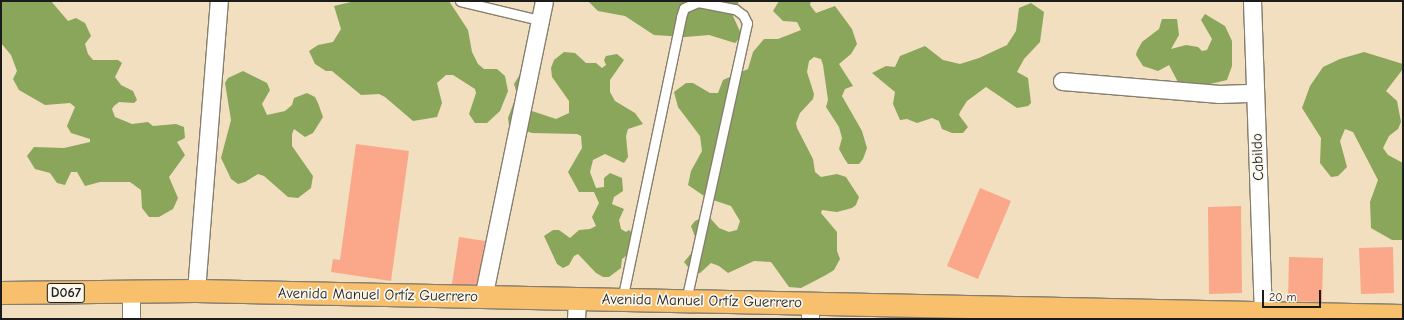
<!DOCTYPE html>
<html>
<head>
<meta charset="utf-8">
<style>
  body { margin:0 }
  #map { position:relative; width:1404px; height:320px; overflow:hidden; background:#f1dfc0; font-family:"Comic Neue",sans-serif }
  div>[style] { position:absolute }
  .forest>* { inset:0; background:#89a65a }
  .building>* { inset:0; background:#fba789 }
  .roads { filter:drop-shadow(1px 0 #867e6e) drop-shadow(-1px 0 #867e6e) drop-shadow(0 1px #867e6e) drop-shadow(0 -1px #867e6e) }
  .service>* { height:9px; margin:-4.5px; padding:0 4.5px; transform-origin:4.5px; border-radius:4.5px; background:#fff }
  .minor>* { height:17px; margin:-8.5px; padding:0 8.5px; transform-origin:8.5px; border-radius:8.5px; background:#fff }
  .primary>* { height:22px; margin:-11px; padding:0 11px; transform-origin:11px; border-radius:11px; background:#f8bf6c }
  span { translate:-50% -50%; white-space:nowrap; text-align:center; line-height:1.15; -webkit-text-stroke:3.5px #fbf7ec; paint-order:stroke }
  .shield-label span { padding:1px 3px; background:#fbf7ec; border:1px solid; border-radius:3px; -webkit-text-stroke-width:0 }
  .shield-label { font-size:14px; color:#1c1c1c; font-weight:700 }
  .street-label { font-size:15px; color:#1c1c1c }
  .frame { position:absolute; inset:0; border:2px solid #1c1c1c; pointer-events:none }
  .scale { position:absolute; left:1262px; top:290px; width:59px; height:18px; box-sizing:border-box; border:2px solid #1c1c1c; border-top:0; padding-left:5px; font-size:12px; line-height:14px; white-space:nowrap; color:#1c1c1c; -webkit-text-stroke:3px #fbf7ec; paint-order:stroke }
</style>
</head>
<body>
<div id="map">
  <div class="forest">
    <i style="clip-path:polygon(1px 1px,51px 1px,68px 21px,76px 18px,85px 23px,91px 36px,85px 44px,88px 54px,93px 60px,118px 60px,122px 63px,115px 77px,121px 85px,133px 91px,137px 100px,134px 103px,119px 102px,114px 106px,112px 109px,115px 117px,132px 124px,148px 122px,153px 126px,176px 124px,184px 127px,185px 138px,177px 142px,185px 155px,169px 177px,178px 198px,173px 209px,159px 217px,149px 217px,142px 208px,141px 190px,130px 182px,100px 182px,85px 186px,77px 172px,71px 172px,65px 185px,57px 183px,50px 173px,35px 169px,27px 156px,34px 147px,64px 148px,90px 142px,90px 139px,71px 133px,67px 126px,75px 107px,70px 103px,45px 105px,19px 90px,13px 79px,17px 71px,11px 55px,1px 43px)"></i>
    <i style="clip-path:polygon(355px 1px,449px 1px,468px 30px,472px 52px,478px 64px,484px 69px,497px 69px,505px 76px,508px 91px,500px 111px,487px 123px,475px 123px,469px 114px,476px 93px,475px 89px,453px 75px,446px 75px,437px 83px,442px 103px,437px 117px,413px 121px,385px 97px,379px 94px,361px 95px,332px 71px,326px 71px,315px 64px,309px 51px,318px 45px,333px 42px,341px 29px,334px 6px)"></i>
    <i style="clip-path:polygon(588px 1px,739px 1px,733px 16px,742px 36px,735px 43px,709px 35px,685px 37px,654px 35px,625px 16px,598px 11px)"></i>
    <i style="clip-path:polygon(779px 1px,811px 1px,810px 5px,816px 13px,835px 6px,852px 29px,857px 44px,851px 54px,839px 64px,853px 86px,845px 89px,842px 96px,862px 131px,867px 148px,863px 159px,859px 164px,848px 164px,844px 158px,839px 149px,842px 138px,839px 127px,826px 107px,828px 100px,823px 65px,821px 59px,814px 57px,809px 61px,807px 72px,814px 94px,813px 99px,800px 113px,796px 123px,797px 128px,813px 159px,815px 172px,821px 177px,837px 174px,846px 177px,859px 197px,856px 205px,852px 208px,837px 212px,822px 210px,821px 213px,837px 232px,837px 251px,840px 259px,834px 270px,826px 275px,801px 288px,789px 287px,771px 262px,754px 261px,728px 273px,719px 266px,711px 263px,700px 273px,692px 272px,684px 262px,698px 245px,691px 226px,695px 221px,705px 216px,711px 219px,719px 228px,729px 232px,737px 230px,740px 221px,731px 206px,707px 198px,688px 185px,691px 171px,702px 151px,700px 136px,678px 107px,674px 92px,686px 83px,693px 83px,710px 93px,718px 93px,723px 80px,748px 69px,753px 52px,764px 39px,778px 39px,801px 30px,797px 22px,783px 21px,773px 11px)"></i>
    <i style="clip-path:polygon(1031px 3px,1044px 12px,1040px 42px,1024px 59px,1017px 72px,1028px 78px,1031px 103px,1028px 106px,1017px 108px,986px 87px,967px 101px,960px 112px,959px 115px,968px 127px,963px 133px,952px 133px,942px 129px,939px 121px,932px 118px,917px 123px,907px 119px,900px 120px,893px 104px,895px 92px,872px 73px,886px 66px,895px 67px,900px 56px,925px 46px,943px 60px,960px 64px,979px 58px,1007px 45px,1016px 31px,1019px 8px)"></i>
    <i style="clip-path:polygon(1205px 14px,1225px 26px,1232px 41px,1232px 66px,1227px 80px,1206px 85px,1179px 84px,1169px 65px,1158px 71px,1143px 66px,1136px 55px,1137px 51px,1142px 42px,1159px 29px,1162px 19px,1177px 19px,1179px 35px,1171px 49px,1186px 45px,1198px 47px,1202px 51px,1207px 50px,1212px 39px,1201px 20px)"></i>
    <i style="clip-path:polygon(564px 52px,575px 53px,586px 63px,596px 63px,602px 68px,606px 65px,604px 60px,606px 56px,617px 54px,624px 60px,610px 80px,610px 92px,615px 101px,635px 113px,643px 124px,628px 129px,626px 136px,628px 157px,624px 163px,605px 154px,593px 160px,590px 172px,596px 188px,604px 187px,604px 178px,610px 173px,622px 178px,623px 191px,614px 197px,612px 204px,624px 209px,619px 220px,621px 229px,626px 232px,629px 230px,634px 235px,631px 252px,622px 259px,621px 268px,609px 277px,603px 277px,596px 273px,578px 254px,574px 256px,569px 265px,563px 268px,557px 264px,544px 236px,553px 230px,559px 230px,570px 238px,579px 230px,590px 229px,596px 226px,592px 217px,599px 203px,594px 192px,579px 192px,568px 172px,582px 148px,581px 136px,577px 134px,532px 133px,509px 125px,508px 118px,517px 94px,514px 84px,522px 71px,532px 111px,556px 119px,569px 113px,569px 101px,552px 77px,551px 68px,554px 60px)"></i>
    <i style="clip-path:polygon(1364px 52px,1403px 64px,1403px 69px,1386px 91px,1397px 101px,1401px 122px,1398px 129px,1389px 136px,1383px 148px,1388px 155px,1403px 163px,1403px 240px,1392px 240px,1371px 228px,1370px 202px,1378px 180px,1353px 132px,1345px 129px,1340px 141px,1347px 167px,1338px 176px,1331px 177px,1320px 163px,1321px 138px,1302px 108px,1310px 86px,1323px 67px,1340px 59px)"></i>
    <i style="clip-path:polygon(243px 71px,267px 83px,270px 90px,262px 104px,267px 115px,285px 111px,292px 105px,294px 98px,307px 93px,315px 97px,318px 103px,323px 117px,313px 133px,305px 137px,294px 129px,292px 134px,292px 146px,313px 176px,311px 188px,298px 198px,288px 197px,264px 176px,258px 174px,245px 182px,238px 184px,231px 179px,221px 158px,231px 120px,225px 83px,228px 78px)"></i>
  </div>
  <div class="building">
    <i style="clip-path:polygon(356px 144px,409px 151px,391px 281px,331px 272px,333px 259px,340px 260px)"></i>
    <i style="clip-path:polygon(980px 188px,1011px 201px,978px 279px,947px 266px)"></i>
    <i style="clip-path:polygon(1241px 206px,1242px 293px,1209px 294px,1208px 207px)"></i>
    <i style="clip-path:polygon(459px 237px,485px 241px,477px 288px,452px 284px)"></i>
    <i style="clip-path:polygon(1393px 247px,1394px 293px,1361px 294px,1359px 248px)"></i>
    <i style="clip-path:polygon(1289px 257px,1323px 258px,1322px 302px,1288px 301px)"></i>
  </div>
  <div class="roads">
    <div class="service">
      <i style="left:460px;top:1px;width:82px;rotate:13.4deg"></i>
      <i style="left:622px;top:300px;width:289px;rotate:-78.2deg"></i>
      <i style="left:681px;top:17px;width:9px;rotate:-72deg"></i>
      <i style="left:684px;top:8px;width:15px;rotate:-23deg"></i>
      <i style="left:698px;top:2px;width:38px;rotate:11deg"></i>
      <i style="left:735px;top:9px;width:10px;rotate:37deg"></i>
      <i style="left:743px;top:15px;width:9px;rotate:63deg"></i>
      <i style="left:747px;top:23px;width:285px;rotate:102.4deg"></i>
    </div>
    <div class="minor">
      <i style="left:1252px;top:1px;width:313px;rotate:88deg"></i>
      <i style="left:1062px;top:81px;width:158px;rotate:4.7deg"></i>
      <i style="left:1219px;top:94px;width:36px;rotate:-2deg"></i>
      <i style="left:196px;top:291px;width:291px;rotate:-85.5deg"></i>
      <i style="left:131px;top:293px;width:26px;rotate:90deg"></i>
      <i style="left:483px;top:298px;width:303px;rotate:-78.4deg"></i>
      <i style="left:810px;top:303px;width:16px;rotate:90deg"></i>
      <i style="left:576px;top:319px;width:20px;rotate:-87deg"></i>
    </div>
    <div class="primary">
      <i style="left:1px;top:293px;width:195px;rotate:-0.6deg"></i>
      <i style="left:196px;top:291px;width:1207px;rotate:1.19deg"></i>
    </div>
  </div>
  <div class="shield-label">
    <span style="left:66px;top:293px">D067</span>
  </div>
  <div class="street-label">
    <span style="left:1258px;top:157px;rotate:-92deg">Cabildo</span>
    <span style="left:378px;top:295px;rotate:1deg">Avenida Manuel Ortíz Guerrero</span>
    <span style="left:702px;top:301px;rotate:1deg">Avenida Manuel Ortíz Guerrero</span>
  </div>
  <div class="frame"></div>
  <div class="scale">20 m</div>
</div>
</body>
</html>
